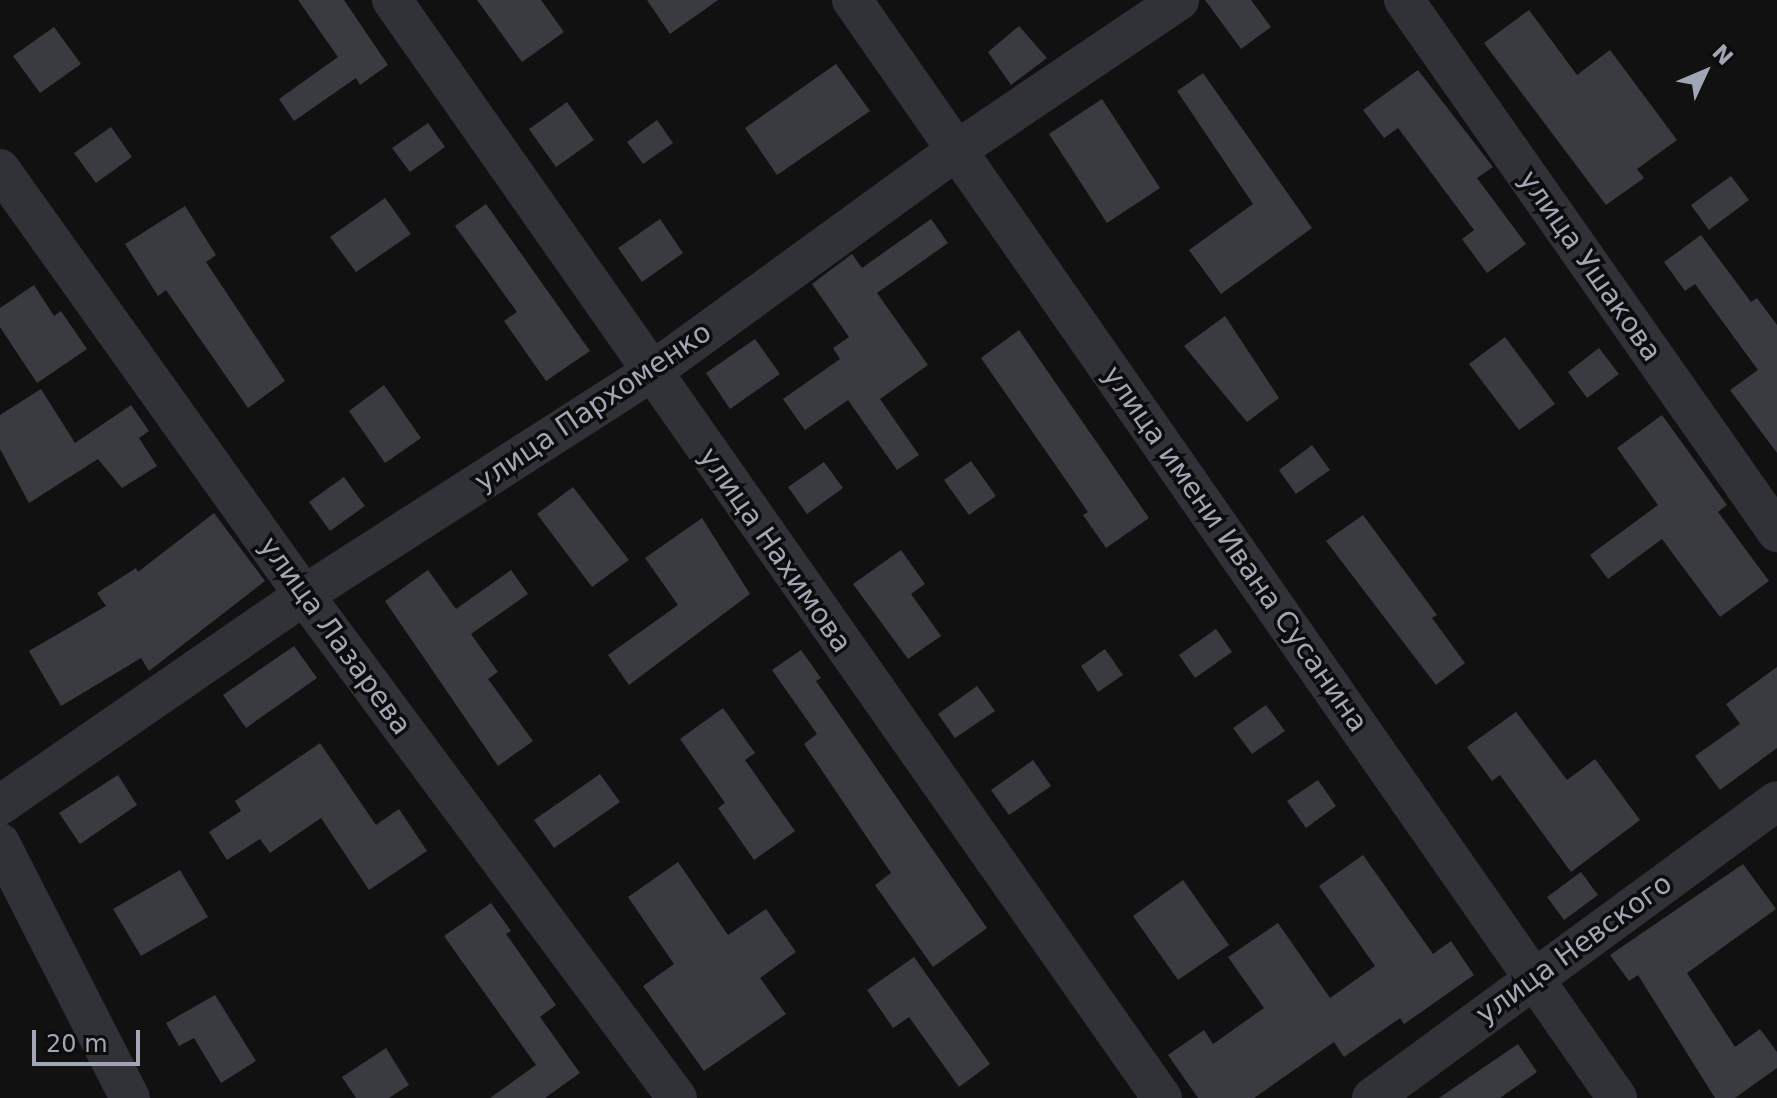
<!DOCTYPE html>
<html>
<head>
<meta charset="utf-8">
<style>
  body { margin:0 }
  #map { position:relative; width:1777px; height:1098px; overflow:hidden; background:#111112; font-family:"DejaVu Sans",sans-serif }
  div>[style] { position:absolute }
  .building>* { inset:0; background:#3a3b40 }
  .street>* { height:40px; margin:-20px; padding:0 20px; transform-origin:20px; border-radius:20px; background:#313238 }
  span { translate:-50% -50%; white-space:nowrap; text-align:center; line-height:1.15; -webkit-text-stroke:7px #0c0c0d; paint-order:stroke }
  .street-label { font-size:28px; color:#a1a6b4 }
  .north { position:absolute; left:1665px; top:32px; width:80px; height:80px; -webkit-text-stroke:6px #0c0c0d; paint-order:stroke; rotate:46deg; font-size:22px; font-weight:700; line-height:32px; text-align:center; color:#a1a6b4 }
  .north::after { content:''; display:block; margin:auto; width:28px; height:36px; background:#a1a6b4; clip-path:polygon(50% 0,100% 100%,50% 72%,0 100%) }
  .scale { position:absolute; left:32px; top:1030px; width:108px; height:36px; box-sizing:border-box; border:4px solid #a1a6b4; border-top:0; padding-left:10px; font-size:24px; line-height:28px; white-space:nowrap; color:#a1a6b4; -webkit-text-stroke:6px #0c0c0d; paint-order:stroke }
</style>
</head>
<body>
<div id="map">
  <div class="building">
    <i style="clip-path:polygon(298px 0,344px 0,388px 65px,360px 85px,356px 78px,294px 121px,279px 99px,338px 57px)"></i>
    <i style="clip-path:polygon(477px 0,541px 0,564px 32px,522px 62px)"></i>
    <i style="clip-path:polygon(647px 0,718px 0,670px 34px)"></i>
    <i style="clip-path:polygon(1205px 0,1251px 0,1271px 27px,1241px 49px)"></i>
    <i style="clip-path:polygon(1529px 10px,1577px 75px,1610px 50px,1677px 140px,1637px 169px,1644px 178px,1606px 205px,1484px 43px)"></i>
    <i style="clip-path:polygon(1019px 26px,1047px 58px,1011px 85px,988px 52px)"></i>
    <i style="clip-path:polygon(54px 27px,81px 64px,40px 93px,13px 56px)"></i>
    <i style="clip-path:polygon(836px 64px,870px 111px,777px 175px,745px 128px)"></i>
    <i style="clip-path:polygon(1418px 70px,1493px 167px,1477px 178px,1526px 244px,1487px 273px,1462px 239px,1474px 230px,1398px 128px,1384px 138px,1363px 110px)"></i>
    <i style="clip-path:polygon(1203px 73px,1312px 228px,1221px 294px,1189px 250px,1253px 204px,1177px 91px)"></i>
    <i style="clip-path:polygon(1102px 99px,1160px 188px,1107px 223px,1049px 134px)"></i>
    <i style="clip-path:polygon(567px 102px,594px 140px,556px 167px,529px 129px)"></i>
    <i style="clip-path:polygon(657px 120px,673px 143px,643px 164px,627px 142px)"></i>
    <i style="clip-path:polygon(428px 123px,445px 147px,410px 172px,392px 148px)"></i>
    <i style="clip-path:polygon(111px 127px,132px 157px,96px 183px,74px 153px)"></i>
    <i style="clip-path:polygon(1731px 176px,1749px 200px,1709px 230px,1691px 205px)"></i>
    <i style="clip-path:polygon(385px 198px,411px 234px,356px 272px,330px 237px)"></i>
    <i style="clip-path:polygon(486px 204px,590px 351px,546px 381px,504px 321px,517px 312px,455px 226px)"></i>
    <i style="clip-path:polygon(185px 206px,216px 255px,206px 262px,285px 381px,248px 408px,166px 290px,158px 296px,125px 244px)"></i>
    <i style="clip-path:polygon(660px 219px,683px 253px,642px 282px,618px 248px)"></i>
    <i style="clip-path:polygon(931px 219px,948px 243px,877px 293px,928px 365px,880px 399px,919px 455px,897px 470px,848px 400px,805px 430px,783px 399px,840px 359px,833px 348px,849px 337px,812px 284px,852px 254px,862px 268px)"></i>
    <i style="clip-path:polygon(1701px 235px,1751px 302px,1757px 298px,1777px 325px,1777px 453px,1730px 390px,1758px 370px,1695px 284px,1685px 291px,1664px 262px)"></i>
    <i style="clip-path:polygon(34px 285px,54px 316px,61px 311px,87px 349px,37px 383px,0 327px,0 308px)"></i>
    <i style="clip-path:polygon(1225px 316px,1279px 398px,1247px 422px,1184px 346px)"></i>
    <i style="clip-path:polygon(1019px 330px,1149px 518px,1106px 548px,1083px 515px,1088px 512px,981px 358px)"></i>
    <i style="clip-path:polygon(1505px 337px,1555px 404px,1519px 430px,1469px 364px)"></i>
    <i style="clip-path:polygon(755px 339px,780px 374px,730px 409px,706px 373px)"></i>
    <i style="clip-path:polygon(1599px 348px,1619px 374px,1587px 398px,1568px 372px)"></i>
    <i style="clip-path:polygon(384px 385px,421px 438px,385px 463px,349px 411px)"></i>
    <i style="clip-path:polygon(41px 389px,75px 443px,131px 405px,149px 431px,139px 438px,157px 466px,122px 488px,98px 459px,29px 503px,0 449px,0 415px)"></i>
    <i style="clip-path:polygon(1662px 415px,1727px 505px,1718px 512px,1769px 581px,1720px 617px,1662px 539px,1608px 579px,1590px 555px,1658px 505px,1617px 448px)"></i>
    <i style="clip-path:polygon(1312px 445px,1330px 470px,1296px 494px,1279px 470px)"></i>
    <i style="clip-path:polygon(971px 461px,996px 496px,969px 515px,944px 480px)"></i>
    <i style="clip-path:polygon(824px 462px,843px 488px,807px 514px,788px 487px)"></i>
    <i style="clip-path:polygon(344px 477px,365px 506px,330px 531px,309px 502px)"></i>
    <i style="clip-path:polygon(573px 487px,629px 560px,592px 587px,537px 514px)"></i>
    <i style="clip-path:polygon(214px 513px,265px 581px,149px 671px,141px 658px,61px 706px,29px 651px,106px 606px,97px 593px,136px 568px,138px 572px)"></i>
    <i style="clip-path:polygon(1363px 515px,1437px 615px,1432px 618px,1465px 663px,1436px 685px,1326px 541px)"></i>
    <i style="clip-path:polygon(702px 518px,750px 594px,629px 685px,608px 655px,678px 605px,645px 558px)"></i>
    <i style="clip-path:polygon(901px 550px,925px 584px,911px 594px,941px 636px,908px 659px,853px 584px)"></i>
    <i style="clip-path:polygon(428px 570px,456px 609px,511px 570px,528px 594px,471px 634px,498px 672px,488px 679px,533px 741px,498px 766px,385px 601px)"></i>
    <i style="clip-path:polygon(1216px 629px,1232px 652px,1195px 678px,1179px 655px)"></i>
    <i style="clip-path:polygon(294px 646px,317px 678px,246px 728px,223px 695px)"></i>
    <i style="clip-path:polygon(1105px 649px,1123px 675px,1098px 692px,1081px 666px)"></i>
    <i style="clip-path:polygon(801px 650px,821px 678px,816px 681px,987px 928px,933px 967px,875px 885px,891px 873px,804px 744px,817px 734px,772px 670px)"></i>
    <i style="clip-path:polygon(1777px 667px,1777px 748px,1720px 790px,1695px 756px,1740px 724px,1726px 704px)"></i>
    <i style="clip-path:polygon(977px 686px,995px 711px,955px 738px,938px 714px)"></i>
    <i style="clip-path:polygon(1266px 705px,1285px 731px,1252px 754px,1233px 728px)"></i>
    <i style="clip-path:polygon(723px 708px,755px 753px,745px 760px,795px 831px,754px 860px,718px 808px,725px 803px,680px 739px)"></i>
    <i style="clip-path:polygon(1516px 712px,1567px 780px,1595px 759px,1640px 820px,1571px 872px,1500px 775px,1492px 781px,1467px 747px)"></i>
    <i style="clip-path:polygon(320px 743px,376px 825px,399px 809px,427px 851px,369px 890px,321px 818px,270px 853px,260px 839px,227px 860px,209px 832px,241px 811px,235px 801px)"></i>
    <i style="clip-path:polygon(1033px 760px,1051px 786px,1009px 815px,991px 790px)"></i>
    <i style="clip-path:polygon(600px 774px,620px 802px,554px 848px,534px 820px)"></i>
    <i style="clip-path:polygon(118px 775px,137px 805px,80px 844px,59px 813px)"></i>
    <i style="clip-path:polygon(1318px 780px,1336px 806px,1306px 828px,1287px 801px)"></i>
    <i style="clip-path:polygon(1363px 855px,1433px 954px,1451px 941px,1474px 975px,1404px 1024px,1400px 1018px,1344px 1057px,1334px 1042px,1254px 1098px,1198px 1098px,1168px 1055px,1204px 1030px,1213px 1044px,1264px 1008px,1228px 957px,1278px 923px,1330px 998px,1375px 966px,1319px 886px)"></i>
    <i style="clip-path:polygon(678px 862px,728px 935px,766px 909px,796px 952px,760px 978px,786px 1014px,704px 1071px,643px 986px,674px 964px,628px 897px)"></i>
    <i style="clip-path:polygon(1743px 864px,1776px 909px,1687px 973px,1735px 1047px,1760px 1029px,1777px 1052px,1777px 1068px,1735px 1098px,1715px 1098px,1638px 975px,1629px 981px,1610px 955px)"></i>
    <i style="clip-path:polygon(180px 870px,208px 917px,141px 956px,113px 909px)"></i>
    <i style="clip-path:polygon(1581px 872px,1598px 895px,1564px 920px,1547px 897px)"></i>
    <i style="clip-path:polygon(1183px 880px,1229px 945px,1178px 980px,1133px 916px)"></i>
    <i style="clip-path:polygon(491px 903px,511px 931px,506px 934px,556px 1005px,540px 1017px,580px 1073px,545px 1098px,490px 1098px,536px 1065px,444px 936px)"></i>
    <i style="clip-path:polygon(914px 957px,990px 1064px,959px 1087px,909px 1017px,893px 1028px,867px 990px)"></i>
    <i style="clip-path:polygon(215px 995px,256px 1061px,221px 1083px,194px 1038px,179px 1046px,166px 1023px)"></i>
    <i style="clip-path:polygon(1518px 1044px,1537px 1072px,1500px 1098px,1439px 1098px)"></i>
    <i style="clip-path:polygon(386px 1048px,409px 1085px,389px 1098px,356px 1098px,342px 1077px)"></i>
  </div>
  <div class="street">
    <i style="left:392px;top:0;width:1341px;rotate:54.96deg"></i>
    <i style="left:852px;top:0;width:1338px;rotate:55.13deg"></i>
    <i style="left:1404px;top:0;width:650px;rotate:54.96deg"></i>
    <i style="left:0;top:169px;width:523px;rotate:54.49deg"></i>
    <i style="left:304px;top:595px;width:626px;rotate:53.44deg"></i>
    <i style="left:0;top:805px;width:369px;rotate:-34.6deg"></i>
    <i style="left:304px;top:595px;width:411px;rotate:-32.7deg"></i>
    <i style="left:650px;top:373px;width:379px;rotate:-36deg"></i>
    <i style="left:957px;top:150px;width:268px;rotate:-34deg"></i>
    <i style="left:0;top:843px;width:286px;rotate:63deg"></i>
    <i style="left:1372px;top:1098px;width:502px;rotate:-36.25deg"></i>
  </div>
  <div class="street-label">
    <span style="left:1590px;top:266px;rotate:55deg">улица Ушакова</span>
    <span style="left:593px;top:407px;rotate:-34deg">улица Пархоменко</span>
    <span style="left:1235px;top:549px;rotate:55deg">улица имени Ивана Сусанина</span>
    <span style="left:775px;top:550px;rotate:55deg">улица Нахимова</span>
    <span style="left:335px;top:636px;rotate:54deg">улица Лазарева</span>
    <span style="left:1574px;top:949px;rotate:-36deg">улица Невского</span>
  </div>
  <div class="north">N</div>
  <div class="scale">20 m</div>
</div>
</body>
</html>
